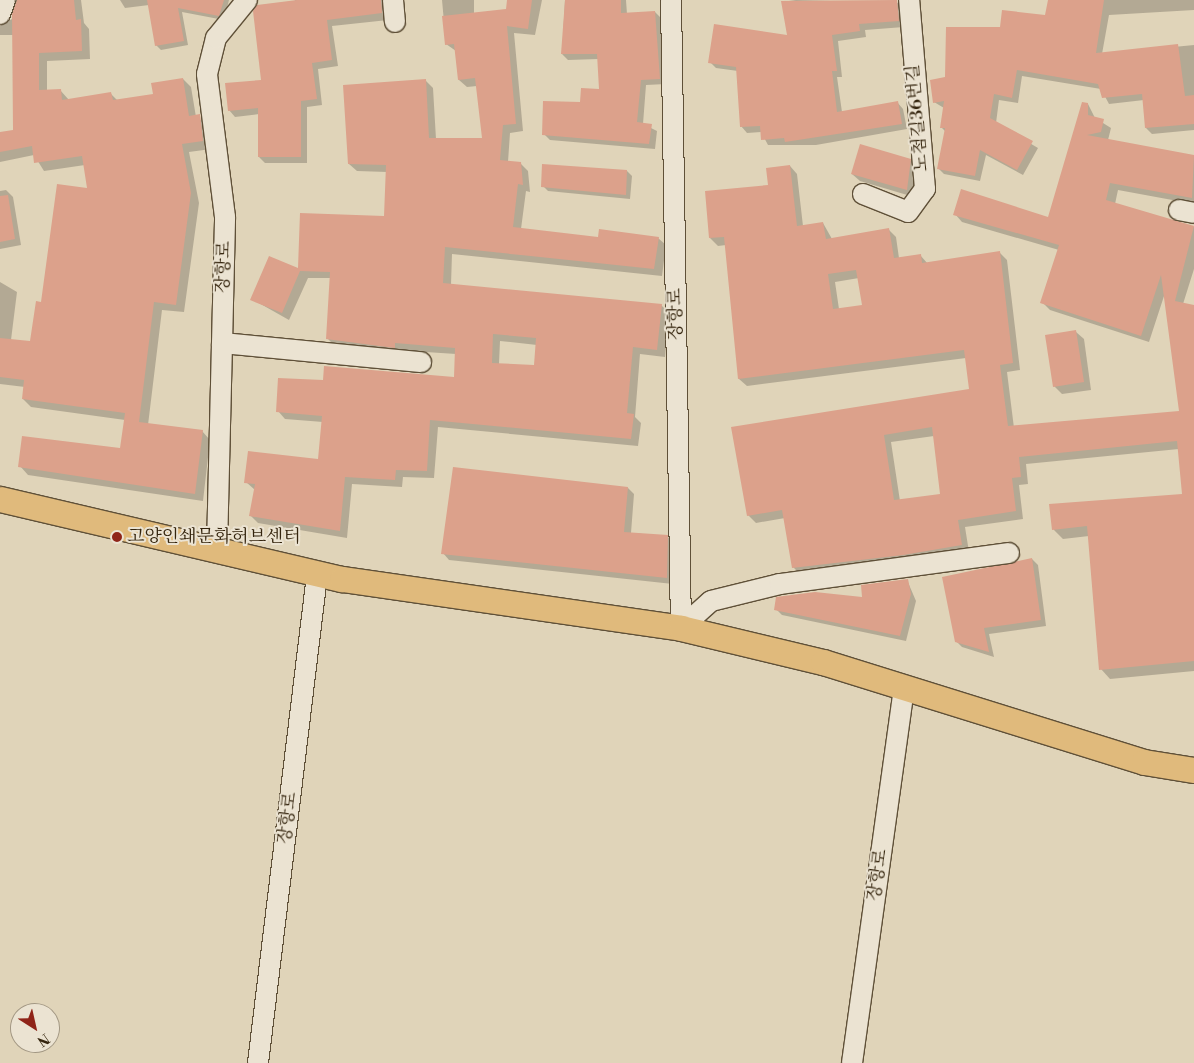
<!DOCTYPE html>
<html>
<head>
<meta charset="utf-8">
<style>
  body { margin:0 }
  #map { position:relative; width:1194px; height:1063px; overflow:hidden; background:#e0d4b9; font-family:"Libre Bodoni","Noto Serif KR",serif }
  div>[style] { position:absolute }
  .shadow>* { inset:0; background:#0003 }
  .building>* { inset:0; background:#dca18b }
  .roads { filter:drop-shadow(1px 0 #5f5038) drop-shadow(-1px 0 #5f5038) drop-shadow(0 1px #5f5038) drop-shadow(0 -1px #5f5038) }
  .minor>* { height:20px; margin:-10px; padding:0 10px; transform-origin:10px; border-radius:10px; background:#ebe3d2 }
  .major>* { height:25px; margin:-12.5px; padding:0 12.5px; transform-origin:12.5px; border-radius:12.5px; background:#e0ba7c }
  .dots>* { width:14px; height:14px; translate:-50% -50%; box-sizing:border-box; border:2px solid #ebe3d2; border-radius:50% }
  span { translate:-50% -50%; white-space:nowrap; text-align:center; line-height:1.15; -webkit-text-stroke:4px #ebe3d2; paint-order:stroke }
  .street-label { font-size:18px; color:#34240d }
  .poi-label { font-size:18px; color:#34240d }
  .left { translate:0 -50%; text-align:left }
  .north { position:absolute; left:10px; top:1003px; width:50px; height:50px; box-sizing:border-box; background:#ebe3d2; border:1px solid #a29783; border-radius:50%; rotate:145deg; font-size:14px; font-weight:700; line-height:20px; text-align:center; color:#34240d }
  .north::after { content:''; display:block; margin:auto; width:18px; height:22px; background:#8f2418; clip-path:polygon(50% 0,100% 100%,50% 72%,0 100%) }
</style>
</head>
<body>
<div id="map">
  <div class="shadow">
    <i style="clip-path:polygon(15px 0,81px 0,84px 23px,89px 29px,90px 59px,47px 61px,47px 91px,60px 90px,69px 100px,111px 94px,118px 101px,154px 95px,183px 79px,191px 87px,196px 117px,208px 125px,211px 149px,189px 152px,199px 203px,184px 312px,162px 310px,148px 425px,202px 431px,210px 440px,203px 501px,28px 475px,20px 466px,121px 450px,125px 420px,31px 407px,23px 399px,25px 387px,0 384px,0 282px,17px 292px,11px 340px,32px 342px,89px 189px,85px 165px,44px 171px,34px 155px,0 162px,0 134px,15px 131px,14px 35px,0 35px,0 26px,12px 19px)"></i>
    <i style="clip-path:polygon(120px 0,229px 0,224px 20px,182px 12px,188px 45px,161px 50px,156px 45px,149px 5px,125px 8px)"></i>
    <i style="clip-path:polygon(295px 0,386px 0,388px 20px,332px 26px,338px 66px,318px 69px,322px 105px,307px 107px,307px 163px,265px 163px,259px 157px,259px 114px,235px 117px,229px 110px,263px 81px)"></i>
    <i style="clip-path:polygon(evenodd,442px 0,474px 0,474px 14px,507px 10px,508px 0,542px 0,535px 35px,514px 33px,523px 131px,510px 133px,508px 162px,520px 163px,528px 171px,530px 192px,526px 191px,521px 229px,599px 238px,658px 238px,666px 245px,662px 276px,452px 254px,451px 285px,661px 305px,669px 313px,665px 357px,640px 354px,635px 417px,641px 423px,638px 446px,438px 427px,434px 478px,403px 477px,402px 487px,352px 484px,347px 538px,258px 523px,251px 516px,255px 490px,246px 482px,319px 460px,323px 422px,285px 419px,278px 411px,324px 381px,455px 378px,456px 354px,335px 346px,328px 339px,331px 278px,308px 278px,289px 320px,252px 299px,385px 217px,387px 172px,357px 171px,349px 164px,425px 80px,433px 88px,436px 139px,483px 139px,477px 86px,467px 87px,459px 80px,456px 51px,446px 44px,442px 0,500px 341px,537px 345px,535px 366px,499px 364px,500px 341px)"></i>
    <i style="clip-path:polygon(565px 0,626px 0,627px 14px,655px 12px,661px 18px,666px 84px,646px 85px,643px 124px,657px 131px,655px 149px,550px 140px,544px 134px,601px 91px,599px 59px,568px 60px,562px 54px)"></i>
    <i style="clip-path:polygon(796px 0,902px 3px,904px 27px,865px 30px,866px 37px,838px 41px,842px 77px,837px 77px,842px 112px,897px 102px,903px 109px,907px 129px,816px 145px,768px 145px,761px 132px,747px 133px,741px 126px,738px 71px,716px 68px,710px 62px,788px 36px,782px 2px)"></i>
    <i style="clip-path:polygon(1049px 0,1194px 0,1194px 10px,1109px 15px,1102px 54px,1194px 45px,1194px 130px,1152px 134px,1146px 128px,1144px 100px,1109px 104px,1101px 89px,1022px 76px,1018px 103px,999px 100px,996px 123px,1038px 148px,1023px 175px,986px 155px,980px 181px,944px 174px,938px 168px,946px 132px,941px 127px,944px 108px,934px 102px,946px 78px,1001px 29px,1046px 17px)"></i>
    <i style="clip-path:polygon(evenodd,1088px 104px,1095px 118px,1111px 128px,1108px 140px,1194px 156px,1194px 204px,1118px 190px,1115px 204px,1194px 227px,1194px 269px,1183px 304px,1194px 307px,1194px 474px,1179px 449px,1026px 464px,1028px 484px,1019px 485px,1023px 519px,965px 527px,969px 552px,801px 575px,793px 567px,785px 518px,756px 523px,748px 515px,733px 429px,971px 390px,966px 358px,747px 386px,739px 379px,726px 245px,718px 246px,710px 238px,706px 192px,769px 186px,790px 166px,797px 174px,803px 226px,823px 223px,832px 239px,888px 229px,896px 237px,899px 258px,920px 255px,928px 264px,999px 252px,1007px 260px,1020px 370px,1007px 372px,1014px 428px,1180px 412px,1165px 293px,1149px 342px,1050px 310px,1042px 302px,1059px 250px,962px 222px,955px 214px,1049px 218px,1088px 104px,859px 278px,864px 306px,839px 309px,835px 282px,859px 278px,1088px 104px,934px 436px,942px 495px,900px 501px,891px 442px,934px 436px)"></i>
    <i style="clip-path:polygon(910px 160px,918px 168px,914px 197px,860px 181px,852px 174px)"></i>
    <i style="clip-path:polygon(627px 171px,632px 176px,630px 199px,548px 191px,543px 186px)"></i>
    <i style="clip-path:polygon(6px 190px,13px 197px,21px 245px,0 249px,0 191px)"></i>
    <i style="clip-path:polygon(1076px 332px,1084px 339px,1091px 390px,1062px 394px,1054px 386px)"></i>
    <i style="clip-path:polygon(628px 488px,634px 494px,631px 533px,667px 536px,674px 543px,673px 584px,449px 560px,443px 553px)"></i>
    <i style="clip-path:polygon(1194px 495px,1194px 671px,1110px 679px,1101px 669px,1089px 536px,1063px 539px,1054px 530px,1050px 505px)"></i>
    <i style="clip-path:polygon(1032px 559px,1038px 565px,1046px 626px,989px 634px,994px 657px,962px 647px,956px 641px)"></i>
    <i style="clip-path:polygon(907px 580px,916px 601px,906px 641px,782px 615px,776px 609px,863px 598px)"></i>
  </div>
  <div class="building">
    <i style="clip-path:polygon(17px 0,74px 0,76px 20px,81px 19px,82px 51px,39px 53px,39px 90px,61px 89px,62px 100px,111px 92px,113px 100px,153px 94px,151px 83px,183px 78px,189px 116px,200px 114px,203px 141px,182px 144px,191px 193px,176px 305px,154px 302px,139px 422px,203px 430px,195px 494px,18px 467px,22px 436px,120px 448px,125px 413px,22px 399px,24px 380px,0 377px,0 338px,30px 341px,36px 301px,41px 302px,57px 184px,87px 188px,82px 156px,34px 163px,32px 146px,0 152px,0 132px,13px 130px,12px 14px)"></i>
    <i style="clip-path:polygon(147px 0,224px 0,219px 16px,178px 8px,184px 41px,155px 46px)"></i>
    <i style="clip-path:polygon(297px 0,381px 0,382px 13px,327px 20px,332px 60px,312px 63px,317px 99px,301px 101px,301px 157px,258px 157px,258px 108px,228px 111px,225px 83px,261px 80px,253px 11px,257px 5px)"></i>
    <i style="clip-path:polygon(evenodd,507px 0,532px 0,528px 29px,507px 26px,516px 124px,503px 125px,500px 160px,521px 162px,523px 185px,518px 184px,513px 227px,598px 237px,599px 229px,659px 237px,654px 269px,445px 247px,443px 283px,662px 304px,657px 350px,633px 347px,627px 413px,634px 414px,631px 439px,430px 420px,427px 471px,396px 470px,395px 480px,345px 477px,340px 531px,249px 516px,255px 484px,244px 483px,248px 451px,318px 459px,322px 416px,276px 412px,278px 378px,323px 380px,324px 366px,454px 377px,455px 348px,395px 343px,395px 348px,326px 339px,330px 272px,300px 271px,282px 313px,250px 300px,269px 256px,298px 268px,300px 213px,384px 216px,386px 165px,348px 164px,343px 85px,426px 79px,429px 138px,482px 138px,475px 78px,458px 80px,454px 44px,445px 45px,442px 16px,506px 9px,507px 0,493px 334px,536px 338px,534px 365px,492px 363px,493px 334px)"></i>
    <i style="clip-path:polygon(565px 0,621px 0,621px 13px,655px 11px,660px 79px,641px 80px,637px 122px,652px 124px,649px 144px,542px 135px,543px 101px,580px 102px,581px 88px,599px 89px,597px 54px,561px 54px)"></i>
    <i style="clip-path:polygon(897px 0,899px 21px,859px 24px,860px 31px,832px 35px,837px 71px,832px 71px,837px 112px,898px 101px,902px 124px,785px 142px,784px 138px,761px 140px,760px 126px,740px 127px,736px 67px,708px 63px,714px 24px,787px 35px,781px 1px)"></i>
    <i style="clip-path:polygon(1048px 0,1104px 0,1096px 53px,1178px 44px,1185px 96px,1194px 95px,1194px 124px,1145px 128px,1142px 94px,1102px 98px,1098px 84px,1017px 70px,1012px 98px,994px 94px,990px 118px,1033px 141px,1017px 170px,980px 150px,975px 176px,937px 169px,945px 128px,940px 128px,944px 101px,933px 103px,930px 80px,945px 77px,946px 27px,1000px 27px,1002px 10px,1045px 15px)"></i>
    <i style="clip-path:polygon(evenodd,1082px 102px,1088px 103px,1088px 115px,1104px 119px,1101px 132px,1087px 135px,1194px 155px,1192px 198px,1110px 183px,1106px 200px,1194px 226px,1175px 301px,1194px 305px,1194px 661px,1099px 670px,1087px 526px,1052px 530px,1049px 504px,1182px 494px,1177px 441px,1019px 457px,1021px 477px,1012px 478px,1016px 511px,958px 520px,962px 545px,903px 555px,792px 568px,782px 510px,747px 516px,731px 427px,969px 389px,964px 350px,738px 379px,724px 237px,709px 238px,705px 191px,768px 185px,766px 168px,790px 165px,797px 226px,823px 222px,826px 239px,889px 228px,894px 258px,921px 254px,922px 263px,1000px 251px,1013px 363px,1000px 365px,1008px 426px,1179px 411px,1161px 275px,1141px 336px,1040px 303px,1059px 245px,953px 215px,961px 189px,1048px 217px,1082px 102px,856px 270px,862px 305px,833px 309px,828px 274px,856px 270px,1082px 102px,932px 427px,940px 494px,894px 500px,884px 435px,932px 427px)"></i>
    <i style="clip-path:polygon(860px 144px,911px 159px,907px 190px,851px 174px)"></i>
    <i style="clip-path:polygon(542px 164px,627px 170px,626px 195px,541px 187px)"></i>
    <i style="clip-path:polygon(8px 195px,15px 239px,0 242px,0 196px)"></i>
    <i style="clip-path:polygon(1076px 330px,1084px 382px,1053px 387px,1045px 335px)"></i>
    <i style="clip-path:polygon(453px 467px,628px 487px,624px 532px,668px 535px,667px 578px,441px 554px)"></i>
    <i style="clip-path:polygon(1032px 558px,1041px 620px,984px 628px,989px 652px,955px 642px,942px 577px)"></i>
    <i style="clip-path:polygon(908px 579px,911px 594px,900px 636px,774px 610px,776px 597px,815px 592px,862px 597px,861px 585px)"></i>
  </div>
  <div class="roads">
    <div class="minor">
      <i style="left:393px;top:0;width:22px;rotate:85deg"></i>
      <i style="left:671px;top:0;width:628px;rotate:89.09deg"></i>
      <i style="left:0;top:14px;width:15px;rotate:-70deg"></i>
      <i style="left:863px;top:194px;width:48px;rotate:21.8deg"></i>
      <i style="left:908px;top:212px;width:29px;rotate:-54deg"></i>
      <i style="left:925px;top:189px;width:190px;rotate:-94.8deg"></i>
      <i style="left:1179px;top:210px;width:15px;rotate:11deg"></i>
      <i style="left:222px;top:343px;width:200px;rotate:5.5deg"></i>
      <i style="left:217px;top:548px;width:331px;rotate:-88.6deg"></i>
      <i style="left:225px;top:217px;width:144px;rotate:-97.2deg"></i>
      <i style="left:207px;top:74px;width:37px;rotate:-76deg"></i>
      <i style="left:216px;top:38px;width:49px;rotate:-50.8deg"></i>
      <i style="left:681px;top:628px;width:40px;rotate:-42deg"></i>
      <i style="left:711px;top:601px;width:71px;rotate:-13.8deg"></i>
      <i style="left:780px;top:584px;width:231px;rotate:-7.7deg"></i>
      <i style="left:258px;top:1063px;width:494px;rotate:-83.1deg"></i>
      <i style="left:852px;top:1063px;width:379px;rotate:-82.1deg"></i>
    </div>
    <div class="major">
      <i style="left:0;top:499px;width:351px;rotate:13.2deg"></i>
      <i style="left:342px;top:579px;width:343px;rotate:8.2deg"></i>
      <i style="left:681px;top:628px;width:146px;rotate:13.5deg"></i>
      <i style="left:823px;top:662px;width:336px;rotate:17.3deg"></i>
      <i style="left:1144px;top:762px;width:51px;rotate:9.1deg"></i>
    </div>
  </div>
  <div class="dots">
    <i style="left:117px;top:537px;background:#8f2418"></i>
  </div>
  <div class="street-label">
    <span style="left:918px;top:118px;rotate:-95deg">노첨길36번길</span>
    <span style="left:224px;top:267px;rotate:-88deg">장항로</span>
    <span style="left:676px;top:314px;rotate:-91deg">장항로</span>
    <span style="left:288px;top:818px;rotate:-83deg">장항로</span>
    <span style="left:878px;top:875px;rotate:-82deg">장항로</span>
  </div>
  <div class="poi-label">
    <span class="left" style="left:127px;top:537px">고양인쇄문화허브센터</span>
  </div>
  <div class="north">N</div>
</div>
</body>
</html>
